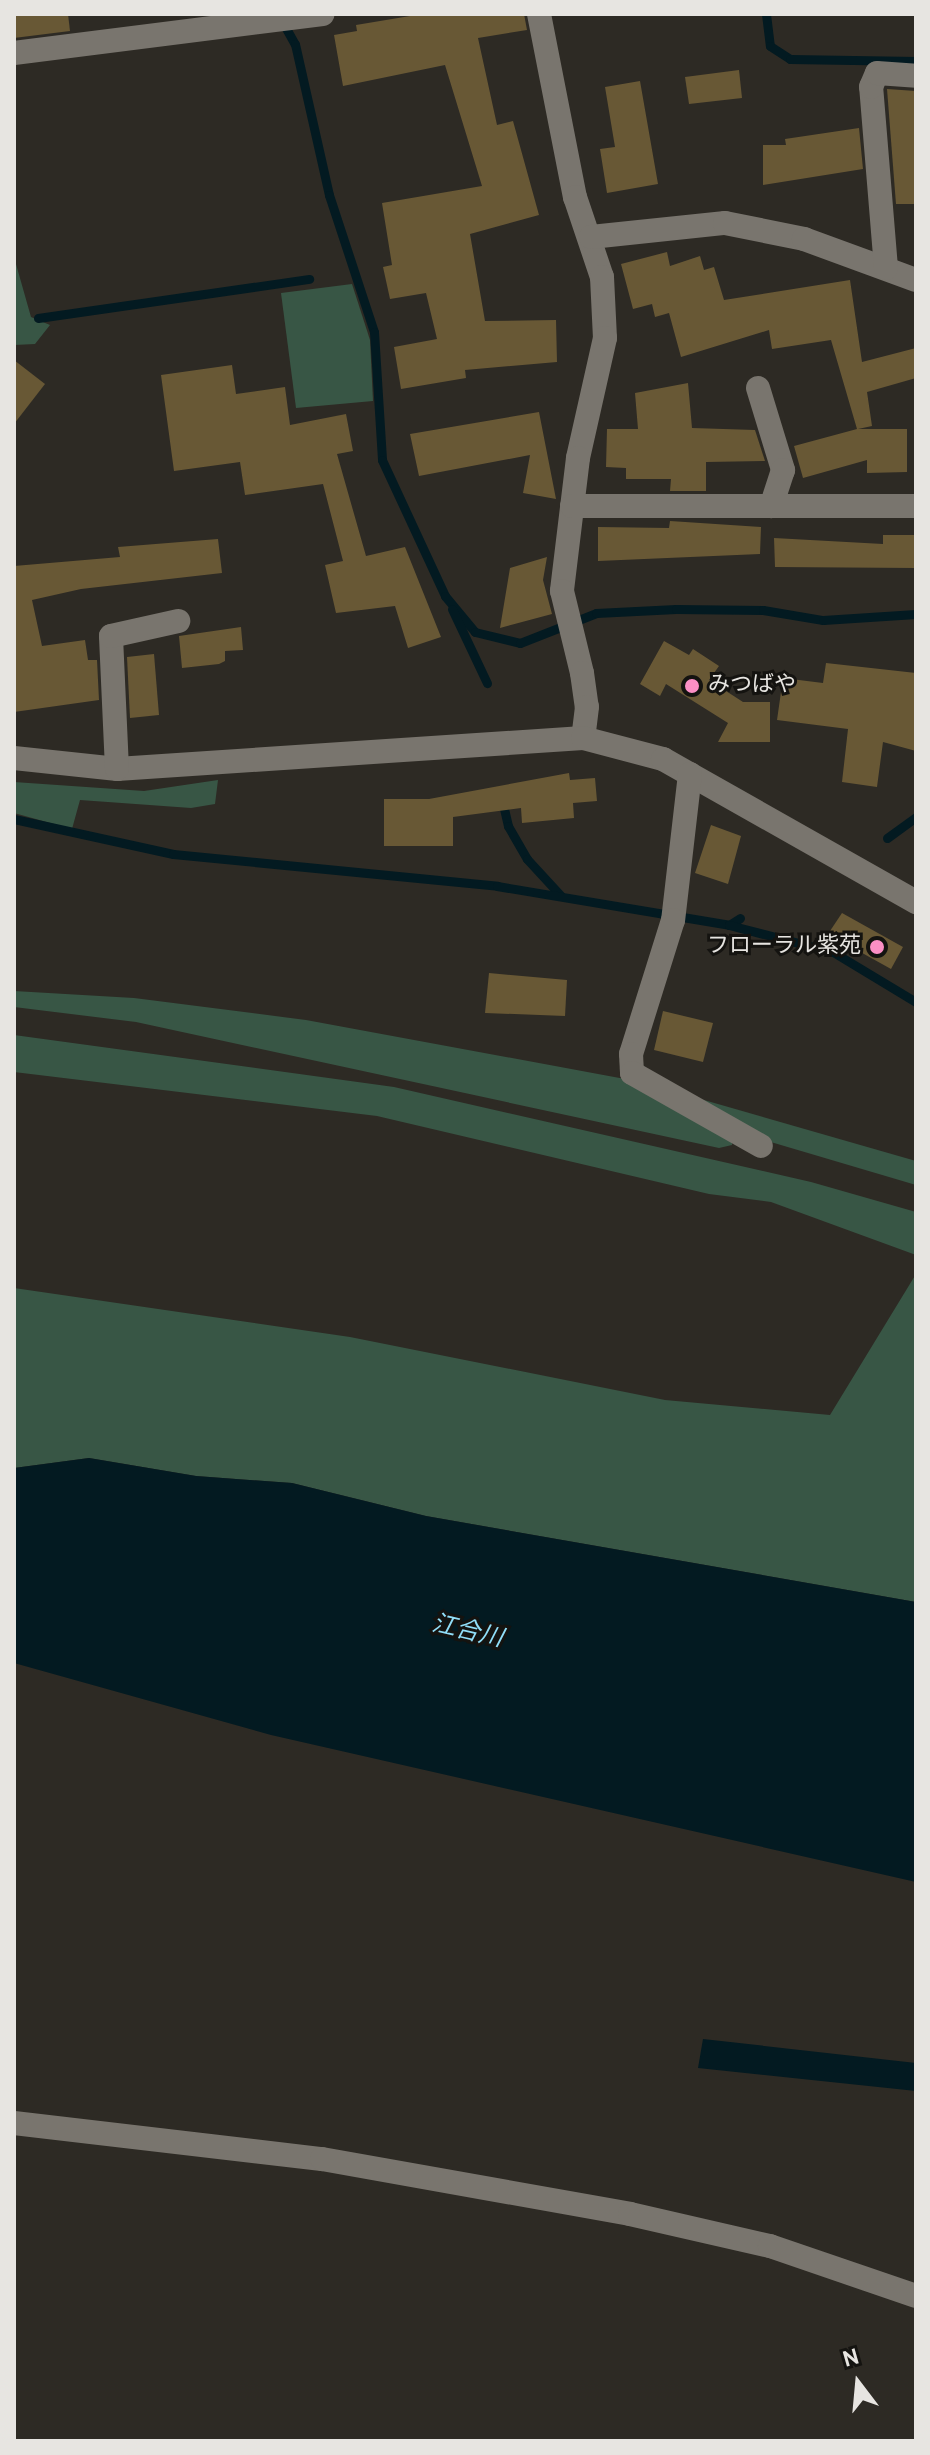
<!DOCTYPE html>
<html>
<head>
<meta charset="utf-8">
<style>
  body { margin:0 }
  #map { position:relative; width:930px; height:2455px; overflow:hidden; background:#2d2a24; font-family:Overpass,"Noto Sans JP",sans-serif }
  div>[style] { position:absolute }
  .green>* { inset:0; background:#385645 }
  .water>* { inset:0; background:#031a21 }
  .stream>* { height:9px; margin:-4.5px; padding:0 4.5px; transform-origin:4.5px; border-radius:4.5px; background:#031a21 }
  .building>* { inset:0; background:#685835 }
  .minor>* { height:24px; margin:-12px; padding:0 12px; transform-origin:12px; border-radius:12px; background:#79756e }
  .dots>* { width:22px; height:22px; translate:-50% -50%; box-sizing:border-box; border:4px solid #141310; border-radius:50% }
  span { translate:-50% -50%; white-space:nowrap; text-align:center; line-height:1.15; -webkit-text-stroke:6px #141310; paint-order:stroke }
  .poi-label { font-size:22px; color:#e7e5e1 }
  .left { translate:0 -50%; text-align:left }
  .right { translate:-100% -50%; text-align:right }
  .water-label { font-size:24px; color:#90def8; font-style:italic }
  .frame { position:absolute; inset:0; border:16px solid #e7e5e1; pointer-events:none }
  .north { position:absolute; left:818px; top:2343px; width:80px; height:80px; -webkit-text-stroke:6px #141310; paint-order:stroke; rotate:344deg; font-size:22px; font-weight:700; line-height:32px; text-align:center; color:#e7e5e1 }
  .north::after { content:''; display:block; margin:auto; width:28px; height:36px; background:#e7e5e1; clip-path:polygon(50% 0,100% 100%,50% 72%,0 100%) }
</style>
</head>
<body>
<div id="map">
  <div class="green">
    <i style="clip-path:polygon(14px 257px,31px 317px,50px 325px,35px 344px,14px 345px)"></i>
    <i style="clip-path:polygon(352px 284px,370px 340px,373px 401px,296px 408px,281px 293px)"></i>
    <i style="clip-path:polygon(218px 780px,215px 804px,191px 808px,80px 800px,72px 829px,14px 813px,14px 782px,144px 791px)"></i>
    <i style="clip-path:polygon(14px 991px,134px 998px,306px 1020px,625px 1079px,732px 1135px,732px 1145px,719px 1148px,136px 1022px,14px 1007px)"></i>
    <i style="clip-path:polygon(14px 1035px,394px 1087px,811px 1182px,916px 1212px,916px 1255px,771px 1202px,709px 1194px,377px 1116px,14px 1072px)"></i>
    <i style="clip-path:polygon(697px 1098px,916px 1161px,916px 1185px,764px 1140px)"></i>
    <i style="clip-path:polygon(916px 1274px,916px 1602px,426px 1516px,292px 1483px,196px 1476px,89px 1458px,14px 1468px,14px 1288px,350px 1337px,665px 1400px,830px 1415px)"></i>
  </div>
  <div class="water">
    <i style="clip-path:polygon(89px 1458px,196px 1476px,292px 1483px,426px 1516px,916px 1602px,916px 1882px,271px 1735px,14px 1663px,14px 1468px)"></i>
    <i style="clip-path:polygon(703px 2039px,916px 2063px,916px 2091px,698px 2068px)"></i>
  </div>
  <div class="stream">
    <i style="left:766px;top:14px;width:32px;rotate:83deg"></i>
    <i style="left:770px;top:46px;width:24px;rotate:33deg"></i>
    <i style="left:790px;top:59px;width:126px;rotate:0.9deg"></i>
    <i style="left:282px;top:21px;width:26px;rotate:61deg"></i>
    <i style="left:295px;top:44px;width:155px;rotate:77.3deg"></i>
    <i style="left:329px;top:195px;width:144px;rotate:71.8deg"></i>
    <i style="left:374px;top:332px;width:128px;rotate:86.4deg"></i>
    <i style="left:382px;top:460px;width:150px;rotate:65.1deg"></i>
    <i style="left:445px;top:596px;width:47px;rotate:50.2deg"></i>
    <i style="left:475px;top:632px;width:46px;rotate:13.7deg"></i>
    <i style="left:520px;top:643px;width:82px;rotate:-21.5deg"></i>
    <i style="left:596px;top:613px;width:80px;rotate:-2.9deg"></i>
    <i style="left:676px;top:609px;width:87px;rotate:0.7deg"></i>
    <i style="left:763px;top:610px;width:61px;rotate:9.5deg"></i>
    <i style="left:823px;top:620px;width:93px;rotate:-3.7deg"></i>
    <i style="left:38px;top:318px;width:274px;rotate:-8.2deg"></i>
    <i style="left:452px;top:609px;width:82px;rotate:64.7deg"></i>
    <i style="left:502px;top:800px;width:27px;rotate:77deg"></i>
    <i style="left:508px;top:826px;width:38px;rotate:60deg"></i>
    <i style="left:527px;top:859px;width:50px;rotate:47.4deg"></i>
    <i style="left:14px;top:819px;width:163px;rotate:12.4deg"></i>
    <i style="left:173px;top:854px;width:326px;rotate:5.6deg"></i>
    <i style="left:497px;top:886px;width:235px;rotate:9.5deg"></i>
    <i style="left:729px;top:925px;width:13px;rotate:-32deg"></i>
    <i style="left:887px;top:838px;width:36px;rotate:-36deg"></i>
    <i style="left:729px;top:925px;width:107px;rotate:14.6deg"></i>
    <i style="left:833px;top:952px;width:97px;rotate:31.1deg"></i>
  </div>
  <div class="building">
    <i style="clip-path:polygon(68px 14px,70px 31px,14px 38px,14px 16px)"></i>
    <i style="clip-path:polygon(422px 14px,524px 14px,527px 30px,478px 38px,497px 125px,513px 121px,539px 215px,470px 234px,485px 321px,556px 320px,557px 362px,465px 370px,466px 378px,401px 389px,394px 347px,437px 339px,426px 293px,390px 299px,383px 267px,392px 265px,382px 203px,482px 186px,445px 65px,343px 86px,334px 35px,357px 31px,356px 25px)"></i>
    <i style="clip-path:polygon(739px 70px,742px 98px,689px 104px,685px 77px)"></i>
    <i style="clip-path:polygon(640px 81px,658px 184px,607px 193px,600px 149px,615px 147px,605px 87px)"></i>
    <i style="clip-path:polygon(887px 89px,916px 91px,916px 204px,896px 204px)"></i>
    <i style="clip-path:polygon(859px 128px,863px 169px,763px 185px,763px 145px,786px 145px,785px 139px)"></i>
    <i style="clip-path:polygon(667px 252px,670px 266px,700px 256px,704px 270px,714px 267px,724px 300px,850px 280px,862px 362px,916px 348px,916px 378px,867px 392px,872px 426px,858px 429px,907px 429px,907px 472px,867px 473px,867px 460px,803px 478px,794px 446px,857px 429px,831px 340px,772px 349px,769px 330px,681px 357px,669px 313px,655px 317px,652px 304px,633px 309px,621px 264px)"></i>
    <i style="clip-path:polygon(14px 360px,45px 384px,14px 424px)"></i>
    <i style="clip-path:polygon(232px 365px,236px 394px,285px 387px,290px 425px,346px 414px,353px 451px,337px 454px,366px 556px,405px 547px,441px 637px,408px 648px,395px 606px,336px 613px,325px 565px,343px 561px,323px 484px,245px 495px,240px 462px,174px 471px,161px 375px)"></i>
    <i style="clip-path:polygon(688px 383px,692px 428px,755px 430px,765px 461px,706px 462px,706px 491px,670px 491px,671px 479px,626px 479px,626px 468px,606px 467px,607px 429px,638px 429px,635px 393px)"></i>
    <i style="clip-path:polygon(539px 412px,556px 499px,523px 493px,530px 455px,419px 476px,410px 434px)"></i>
    <i style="clip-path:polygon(670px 521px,761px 527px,760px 554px,598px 561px,598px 527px,669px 528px)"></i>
    <i style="clip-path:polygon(883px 535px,916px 535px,916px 568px,775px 567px,774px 538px,883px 544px)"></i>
    <i style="clip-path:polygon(218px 539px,222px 573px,81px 589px,32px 600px,42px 646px,85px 640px,88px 660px,97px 660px,99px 700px,14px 712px,14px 566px,120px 557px,118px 547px)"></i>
    <i style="clip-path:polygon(547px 557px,543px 580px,552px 614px,500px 628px,510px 568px)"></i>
    <i style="clip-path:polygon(241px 627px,243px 650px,225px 651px,225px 661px,219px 664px,182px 668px,179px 636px)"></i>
    <i style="clip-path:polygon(664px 641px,689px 655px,693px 649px,719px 666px,709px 680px,743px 702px,770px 702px,770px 742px,718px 742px,728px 723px,666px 684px,660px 696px,640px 684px)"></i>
    <i style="clip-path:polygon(154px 654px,159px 715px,130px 718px,127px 657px)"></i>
    <i style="clip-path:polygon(826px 663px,916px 673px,916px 751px,883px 742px,877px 787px,842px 782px,848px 729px,777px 720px,783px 678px,823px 683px)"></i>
    <i style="clip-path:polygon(569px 773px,570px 780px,595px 778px,597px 801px,573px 803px,574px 818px,522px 823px,521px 808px,453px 817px,453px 846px,384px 846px,384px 799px,429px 799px)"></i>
    <i style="clip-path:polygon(711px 825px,741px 836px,728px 884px,695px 873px)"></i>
    <i style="clip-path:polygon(842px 913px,903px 947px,891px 969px,828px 934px)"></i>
    <i style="clip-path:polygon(489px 973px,567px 980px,565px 1016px,485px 1013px)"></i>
    <i style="clip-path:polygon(663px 1011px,713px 1023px,703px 1062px,654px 1050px)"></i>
  </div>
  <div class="minor">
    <i style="left:539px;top:14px;width:187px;rotate:78.9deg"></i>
    <i style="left:575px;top:197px;width:84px;rotate:71.4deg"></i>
    <i style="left:602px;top:277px;width:61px;rotate:87.2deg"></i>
    <i style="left:605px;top:338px;width:123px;rotate:102.7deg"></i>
    <i style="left:578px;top:458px;width:134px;rotate:96.9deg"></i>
    <i style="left:562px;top:591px;width:84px;rotate:76.3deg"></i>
    <i style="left:582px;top:673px;width:34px;rotate:82deg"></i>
    <i style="left:587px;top:707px;width:31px;rotate:97deg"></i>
    <i style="left:14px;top:53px;width:311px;rotate:-7.2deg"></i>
    <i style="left:591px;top:237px;width:135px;rotate:-6deg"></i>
    <i style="left:725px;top:223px;width:81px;rotate:11.4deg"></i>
    <i style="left:804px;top:239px;width:119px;rotate:20.1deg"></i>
    <i style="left:886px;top:268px;width:182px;rotate:-94.7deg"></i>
    <i style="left:871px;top:87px;width:15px;rotate:-67deg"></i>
    <i style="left:877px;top:73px;width:39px;rotate:4deg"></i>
    <i style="left:758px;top:388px;width:86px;rotate:73deg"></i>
    <i style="left:783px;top:470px;width:38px;rotate:108deg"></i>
    <i style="left:572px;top:506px;width:344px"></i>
    <i style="left:14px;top:758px;width:104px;rotate:6.1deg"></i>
    <i style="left:117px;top:769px;width:467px;rotate:-3.8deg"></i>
    <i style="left:583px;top:738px;width:83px;rotate:14.7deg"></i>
    <i style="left:663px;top:759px;width:291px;rotate:29.5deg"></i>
    <i style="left:117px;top:769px;width:133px;rotate:-92.6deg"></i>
    <i style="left:111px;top:636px;width:69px;rotate:-12.6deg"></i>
    <i style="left:690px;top:774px;width:147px;rotate:96.6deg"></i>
    <i style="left:673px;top:920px;width:140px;rotate:107.4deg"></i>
    <i style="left:631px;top:1054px;width:19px;rotate:87deg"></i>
    <i style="left:632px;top:1073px;width:148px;rotate:29.5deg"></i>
    <i style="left:14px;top:2123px;width:310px;rotate:6.7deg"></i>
    <i style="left:322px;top:2159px;width:313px;rotate:10.1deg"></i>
    <i style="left:630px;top:2214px;width:144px;rotate:12.9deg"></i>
    <i style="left:770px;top:2246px;width:154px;rotate:18.9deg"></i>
  </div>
  <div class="dots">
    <i style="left:692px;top:686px;background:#fb8fc4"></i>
    <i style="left:877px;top:947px;background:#fb8fc4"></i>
  </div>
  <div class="poi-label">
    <span class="left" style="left:708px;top:686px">みつばや</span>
    <span class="right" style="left:861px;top:947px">フローラル紫苑</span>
  </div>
  <div class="water-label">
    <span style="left:467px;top:1633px;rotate:13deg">江合川</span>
  </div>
  <div class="frame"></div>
  <div class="north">N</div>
</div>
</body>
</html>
